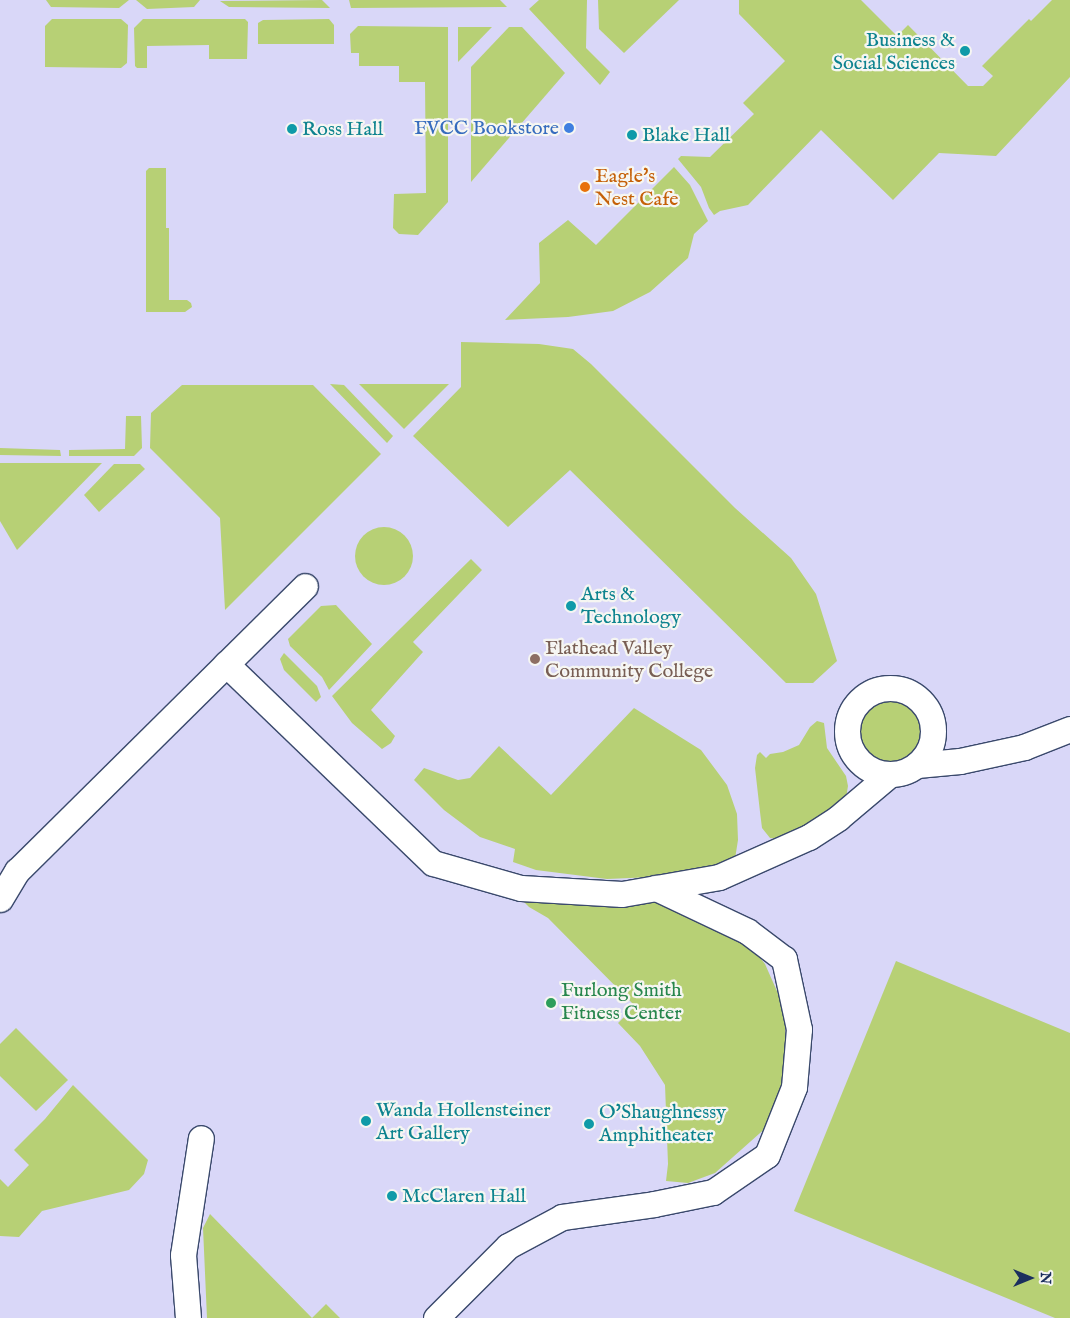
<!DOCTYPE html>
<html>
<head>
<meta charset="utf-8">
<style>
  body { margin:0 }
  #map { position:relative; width:1070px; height:1318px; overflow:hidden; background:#eddfbd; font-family:"IM FELL English",serif }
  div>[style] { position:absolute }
  .built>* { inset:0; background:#d9d7f8 }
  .green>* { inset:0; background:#b7d075 }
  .round { border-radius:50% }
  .roads { filter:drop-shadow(1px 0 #3a496c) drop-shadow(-1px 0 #3a496c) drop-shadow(0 1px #3a496c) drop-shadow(0 -1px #3a496c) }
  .minor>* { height:25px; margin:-12.5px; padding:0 12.5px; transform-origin:12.5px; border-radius:12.5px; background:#fff }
  .minor>.ring { margin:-12.5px; padding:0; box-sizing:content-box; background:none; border:25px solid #fff; border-radius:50% }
  .dots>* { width:14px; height:14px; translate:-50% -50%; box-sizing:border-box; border:2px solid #f6f6f2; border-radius:50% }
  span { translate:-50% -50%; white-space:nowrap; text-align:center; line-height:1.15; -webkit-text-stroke:4.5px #f6f6f2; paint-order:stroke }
  .culture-label { font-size:20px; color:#0d838f }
  .right { translate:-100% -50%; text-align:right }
  .left { translate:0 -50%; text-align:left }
  .shop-label { font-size:20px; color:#366cbe }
  .food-label { font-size:20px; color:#c56008 }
  .education-label { font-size:20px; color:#785e54 }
  .leisure-label { font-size:20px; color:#27864d }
  .north { position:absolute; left:1005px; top:1253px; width:50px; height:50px; -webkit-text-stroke:4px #f6f6f2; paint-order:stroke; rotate:90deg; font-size:14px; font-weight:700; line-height:20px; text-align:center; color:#1b2f5e }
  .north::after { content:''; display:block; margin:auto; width:18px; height:22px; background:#1b2f5e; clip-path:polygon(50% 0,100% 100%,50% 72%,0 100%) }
</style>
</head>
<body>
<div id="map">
  <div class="built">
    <i style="clip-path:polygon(0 0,1070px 0,1070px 1318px,0 1318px)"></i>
  </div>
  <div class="green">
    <i style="clip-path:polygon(46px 0,129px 0,119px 8px,51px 7px)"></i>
    <i style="clip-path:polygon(136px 0,200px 0,194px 7px,147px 9px)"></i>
    <i style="clip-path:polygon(322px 0,330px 8px,229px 7px,220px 1px)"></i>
    <i style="clip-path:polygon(349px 0,500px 0,507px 7px,351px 8px)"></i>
    <i style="clip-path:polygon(539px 0,587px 0,586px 48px,610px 72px,600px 85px,529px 9px)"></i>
    <i style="clip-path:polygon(598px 0,679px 0,624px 53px,599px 29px)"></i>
    <i style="clip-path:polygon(739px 0,861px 0,897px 36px,908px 25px,968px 86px,983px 86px,993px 76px,982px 66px,1029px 19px,1031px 21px,1052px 0,1070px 0,1070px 77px,996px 156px,939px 153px,893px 200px,821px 130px,748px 205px,720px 211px,714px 215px,709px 208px,701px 187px,678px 159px,681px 156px,710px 157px,754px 114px,743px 103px,785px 61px,739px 14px)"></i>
    <i style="clip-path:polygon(52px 19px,121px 19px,128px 25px,127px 63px,121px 68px,45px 67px,45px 26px)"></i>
    <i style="clip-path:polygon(143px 19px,245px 19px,248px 22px,247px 59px,209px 59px,209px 45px,147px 46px,147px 68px,137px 68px,135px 66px,134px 28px)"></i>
    <i style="clip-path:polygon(329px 19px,334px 25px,334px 44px,258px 44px,258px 23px,263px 20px)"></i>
    <i style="clip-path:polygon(358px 26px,448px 27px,448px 202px,418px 235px,399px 234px,393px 228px,394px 194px,426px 193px,425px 82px,399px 82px,399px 66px,359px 66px,359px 53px,351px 53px,350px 34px)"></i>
    <i style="clip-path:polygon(458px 27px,492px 27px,458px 62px)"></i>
    <i style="clip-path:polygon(509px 27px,522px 27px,565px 73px,471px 182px,471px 67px)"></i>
    <i style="clip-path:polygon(674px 167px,690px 185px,708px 221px,694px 234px,688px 258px,650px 292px,613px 311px,568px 317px,505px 320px,540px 283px,539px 243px,568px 220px,596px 245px)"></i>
    <i style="clip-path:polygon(149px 168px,166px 168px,166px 228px,169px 228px,169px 300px,187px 300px,191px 303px,192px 307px,185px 312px,146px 312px,146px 171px)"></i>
    <i style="clip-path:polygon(461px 342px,539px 344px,573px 349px,591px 364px,735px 508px,791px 558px,816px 594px,837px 661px,813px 683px,786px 683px,570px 470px,508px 527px,413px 436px,461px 387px)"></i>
    <i style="clip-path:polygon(330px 384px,344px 385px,393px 436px,387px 443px)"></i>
    <i style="clip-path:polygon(359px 384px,449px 384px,404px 429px)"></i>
    <i style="clip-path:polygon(182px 385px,313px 385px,381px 454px,225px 610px,220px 518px,150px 448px,151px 413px)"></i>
    <i style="clip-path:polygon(126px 416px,141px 416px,142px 448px,134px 456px,69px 456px,69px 450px,125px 449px)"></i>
    <i style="clip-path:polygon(0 448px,60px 450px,61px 456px,0 455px)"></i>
    <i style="clip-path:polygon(0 463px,102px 463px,17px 550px,0 521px)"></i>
    <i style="clip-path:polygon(114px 464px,140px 464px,145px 469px,99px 512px,84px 495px)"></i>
    <i class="round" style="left:355px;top:527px;width:58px;height:58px"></i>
    <i style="clip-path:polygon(471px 559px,482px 570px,413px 642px,423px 652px,371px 710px,395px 736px,391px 743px,382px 749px,352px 723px,332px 696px)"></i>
    <i style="clip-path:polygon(336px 605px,372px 644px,329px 690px,322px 677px,290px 646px,288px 639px,321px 606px)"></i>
    <i style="clip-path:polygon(284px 653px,317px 686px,321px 697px,316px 702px,284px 670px,280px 659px)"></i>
    <i class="round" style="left:856px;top:698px;width:68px;height:68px"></i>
    <i style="clip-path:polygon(634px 708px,701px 750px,727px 785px,737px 814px,738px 840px,735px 859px,720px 865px,653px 877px,607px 879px,536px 870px,513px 862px,515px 849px,480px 837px,444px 810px,414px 780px,424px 768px,458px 780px,470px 778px,499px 746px,551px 795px)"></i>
    <i style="clip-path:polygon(817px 721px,824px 723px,827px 748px,846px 776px,848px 786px,846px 798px,835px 811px,779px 839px,770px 838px,762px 828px,760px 812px,755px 768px,757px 755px,760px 752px,766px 758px,770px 754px,783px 752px,799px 745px,810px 727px)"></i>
    <i style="clip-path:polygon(513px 891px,678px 904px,746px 940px,765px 964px,784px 1007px,788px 1082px,768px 1126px,715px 1173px,688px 1183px,666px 1181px,668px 1164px,665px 1085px,640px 1046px,618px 1023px,635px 1006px,548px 918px,529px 907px)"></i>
    <i style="clip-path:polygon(896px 961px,1070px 1033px,1070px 1318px,1055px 1318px,794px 1211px)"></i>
    <i style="clip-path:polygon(16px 1028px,68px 1080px,36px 1111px,0 1076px,0 1044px)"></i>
    <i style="clip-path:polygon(73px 1085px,148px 1160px,144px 1174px,129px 1190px,42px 1211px,19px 1237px,0 1236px,0 1179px,8px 1187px,29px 1165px,14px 1150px,45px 1119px)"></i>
    <i style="clip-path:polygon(210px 1214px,312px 1318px,326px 1304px,340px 1318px,207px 1318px,203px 1228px)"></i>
  </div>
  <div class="roads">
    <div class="minor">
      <i style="left:226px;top:664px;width:287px;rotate:43.9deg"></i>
      <i style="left:433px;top:863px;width:91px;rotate:15.9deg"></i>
      <i style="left:521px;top:888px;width:101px;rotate:3.4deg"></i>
      <i style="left:622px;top:894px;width:98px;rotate:-9.9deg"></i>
      <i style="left:719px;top:877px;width:98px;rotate:-24deg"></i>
      <i style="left:809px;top:837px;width:35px;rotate:-33deg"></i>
      <i style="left:838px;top:818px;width:68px;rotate:-40.2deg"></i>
      <i class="ring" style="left:847px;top:688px;width:61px;height:61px"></i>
      <i style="left:917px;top:765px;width:43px;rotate:-5.3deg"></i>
      <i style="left:960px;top:761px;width:66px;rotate:-12.3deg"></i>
      <i style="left:1024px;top:747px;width:49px;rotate:-21.4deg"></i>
      <i style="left:0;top:899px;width:33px;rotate:-59deg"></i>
      <i style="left:17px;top:871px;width:405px;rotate:-44.7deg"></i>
      <i style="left:188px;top:1318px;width:63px;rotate:-94.5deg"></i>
      <i style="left:183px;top:1255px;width:118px;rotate:-81.3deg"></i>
      <i style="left:436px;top:1318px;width:102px;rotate:-45deg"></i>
      <i style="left:508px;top:1246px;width:61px;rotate:-28.2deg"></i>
      <i style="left:562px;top:1217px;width:93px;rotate:-8deg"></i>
      <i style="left:654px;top:1204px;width:60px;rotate:-11.5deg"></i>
      <i style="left:713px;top:1192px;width:65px;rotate:-34.4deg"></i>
      <i style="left:767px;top:1155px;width:73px;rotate:-68.3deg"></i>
      <i style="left:794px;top:1087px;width:58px;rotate:-85.1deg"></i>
      <i style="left:799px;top:1029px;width:72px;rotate:-102.1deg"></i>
      <i style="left:784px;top:959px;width:46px;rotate:-142.9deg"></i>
      <i style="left:747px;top:931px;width:101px;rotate:-154.7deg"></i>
    </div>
  </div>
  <div class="dots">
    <i style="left:965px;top:51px;background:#0f9aa8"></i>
    <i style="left:569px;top:128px;background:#3f7fe0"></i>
    <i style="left:292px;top:129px;background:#0f9aa8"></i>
    <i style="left:632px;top:135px;background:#0f9aa8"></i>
    <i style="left:585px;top:187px;background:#e8710a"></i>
    <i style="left:571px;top:606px;background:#0f9aa8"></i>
    <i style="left:535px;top:659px;background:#8d6e63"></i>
    <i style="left:551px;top:1003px;background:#2e9e5b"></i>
    <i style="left:366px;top:1121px;background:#0f9aa8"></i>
    <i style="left:589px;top:1124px;background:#0f9aa8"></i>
    <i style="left:392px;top:1196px;background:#0f9aa8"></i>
  </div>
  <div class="culture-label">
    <span class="right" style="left:955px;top:52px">Business &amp;<br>Social Sciences</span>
    <span class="left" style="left:302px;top:129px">Ross Hall</span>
    <span class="left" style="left:642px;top:135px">Blake Hall</span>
    <span class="left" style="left:581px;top:606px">Arts &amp;<br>Technology</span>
    <span class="left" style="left:376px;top:1122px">Wanda Hollensteiner<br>Art Gallery</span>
    <span class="left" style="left:599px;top:1124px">O'Shaughnessy<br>Amphitheater</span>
    <span class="left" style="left:402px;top:1196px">McClaren Hall</span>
  </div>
  <div class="shop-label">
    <span class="right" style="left:559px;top:128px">FVCC Bookstore</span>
  </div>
  <div class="food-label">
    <span class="left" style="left:595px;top:188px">Eagle's<br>Nest Cafe</span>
  </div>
  <div class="education-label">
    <span class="left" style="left:545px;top:660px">Flathead Valley<br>Community College</span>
  </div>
  <div class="leisure-label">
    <span class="left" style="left:561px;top:1002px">Furlong Smith<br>Fitness Center</span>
  </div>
  <div class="north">N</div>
</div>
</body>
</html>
